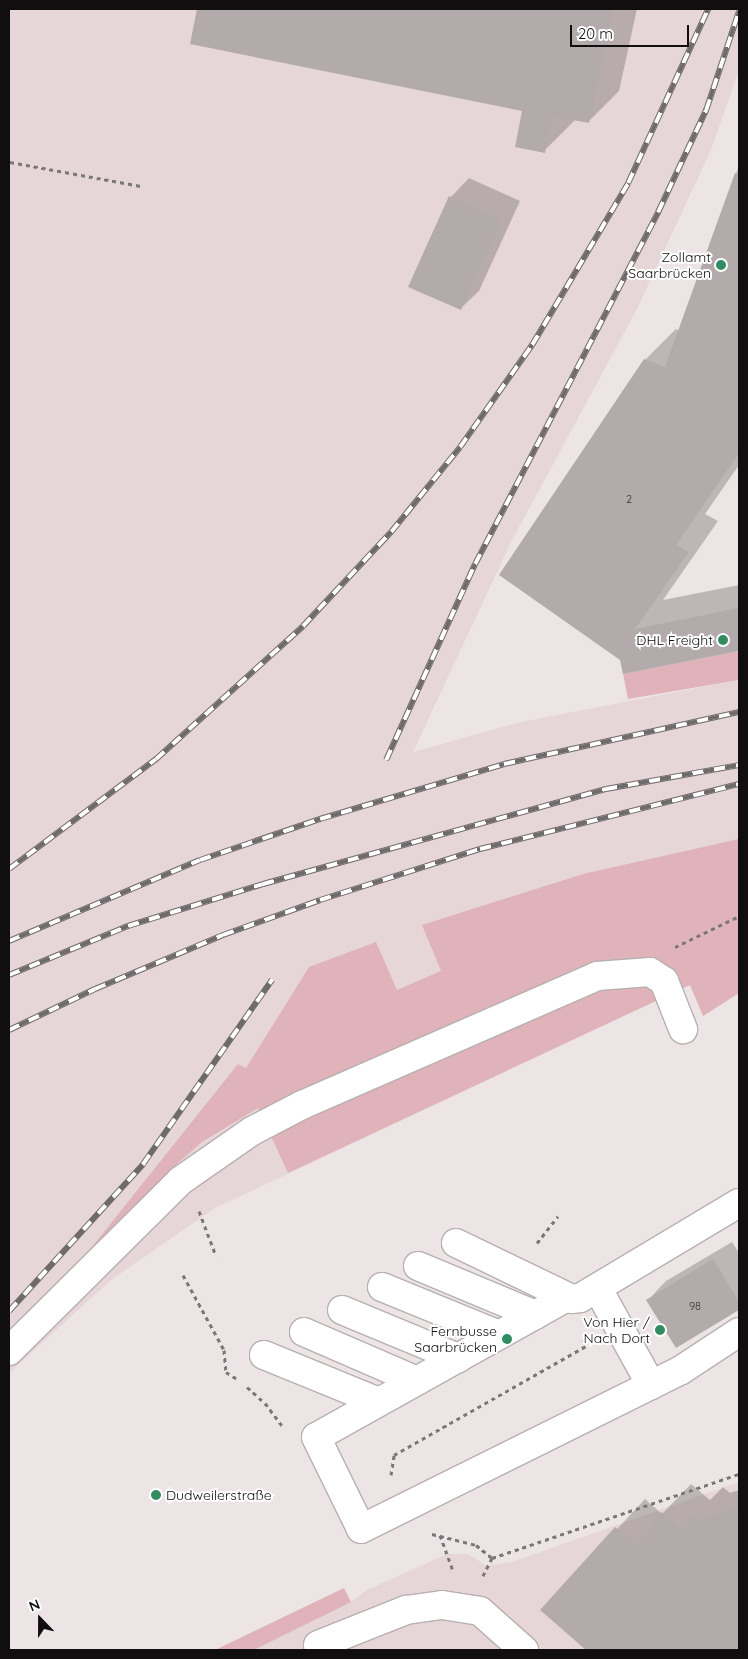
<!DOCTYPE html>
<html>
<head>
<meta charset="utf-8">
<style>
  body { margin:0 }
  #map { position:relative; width:748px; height:1659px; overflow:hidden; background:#ece4e5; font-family:Quicksand,sans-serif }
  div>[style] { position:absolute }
  .built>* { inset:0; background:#e7d6d8 }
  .green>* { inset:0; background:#dfb3b9 }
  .shadow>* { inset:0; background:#0003 }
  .building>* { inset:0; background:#b2aaab }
  .path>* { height:3px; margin-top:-1.5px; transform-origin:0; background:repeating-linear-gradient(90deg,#7b7677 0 4px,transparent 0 8px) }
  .roads { filter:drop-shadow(1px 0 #b7afb0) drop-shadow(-1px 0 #b7afb0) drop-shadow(0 1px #b7afb0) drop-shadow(0 -1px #b7afb0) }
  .minor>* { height:28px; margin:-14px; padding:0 14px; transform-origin:14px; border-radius:14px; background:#fff }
  .rail>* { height:5.5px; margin-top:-2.75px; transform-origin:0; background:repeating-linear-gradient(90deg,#fff 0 11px,#6f6a6b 0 22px); box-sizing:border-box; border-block:1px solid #6f6a6b }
  .dots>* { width:14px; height:14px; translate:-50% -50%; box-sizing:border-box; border:2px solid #fff; border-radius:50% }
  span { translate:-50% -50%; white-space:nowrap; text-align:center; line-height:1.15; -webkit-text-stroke:4px #fff; paint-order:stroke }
  .number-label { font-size:11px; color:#383535 }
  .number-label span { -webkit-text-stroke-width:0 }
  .poi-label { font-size:14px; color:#100e0e }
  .right { translate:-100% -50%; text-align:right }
  .left { translate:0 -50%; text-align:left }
  .frame { position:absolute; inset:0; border:10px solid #100e0e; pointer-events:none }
  .north { position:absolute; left:15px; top:1594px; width:50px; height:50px; -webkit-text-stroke:4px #fff; paint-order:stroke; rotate:338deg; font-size:14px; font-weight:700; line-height:20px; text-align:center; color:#100e0e }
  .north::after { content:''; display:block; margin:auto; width:18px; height:22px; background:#100e0e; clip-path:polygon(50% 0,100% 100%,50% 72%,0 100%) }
  .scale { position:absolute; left:570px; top:25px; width:119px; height:22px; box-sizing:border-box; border:2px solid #100e0e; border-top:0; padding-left:6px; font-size:15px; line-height:18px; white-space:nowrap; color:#100e0e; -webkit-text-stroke:4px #fff; paint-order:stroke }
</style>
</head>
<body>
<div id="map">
  <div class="built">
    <i style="clip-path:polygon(9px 9px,739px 9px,739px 71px,710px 152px,637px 309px,511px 542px,413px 752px,521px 722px,739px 680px,739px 993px,703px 1016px,690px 985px,215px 1208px,111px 1280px,9px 1373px)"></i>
    <i style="clip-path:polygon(739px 1482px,739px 1650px,254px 1650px,351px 1602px,367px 1590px,447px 1554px,468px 1554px,487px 1566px,512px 1562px)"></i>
  </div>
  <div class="green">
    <i style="clip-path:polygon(739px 651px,739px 680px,628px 699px,623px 674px)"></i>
    <i style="clip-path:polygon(739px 839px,739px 993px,703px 1016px,690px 985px,288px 1173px,258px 1108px,202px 1142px,170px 1170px,76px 1267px,238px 1064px,246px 1068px,309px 967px,376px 942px,397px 990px,441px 971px,422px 925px,583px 874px)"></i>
    <i style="clip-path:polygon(344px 1588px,351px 1602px,254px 1650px,215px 1650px)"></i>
  </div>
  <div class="shadow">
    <i style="clip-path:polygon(198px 9px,637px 9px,619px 91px,588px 122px,575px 120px,544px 151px,523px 110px,191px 43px)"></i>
    <i style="clip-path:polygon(739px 165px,739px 465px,705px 514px,718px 521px,663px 600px,739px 585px,739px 650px,624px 673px,645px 360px,676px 329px,680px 331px)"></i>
    <i style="clip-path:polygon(469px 178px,520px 201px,479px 291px,460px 309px,451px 197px)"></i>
    <i style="clip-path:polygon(732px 1242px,739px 1253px,739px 1308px,676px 1346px,648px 1300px,666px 1281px)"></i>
    <i style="clip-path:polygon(691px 1484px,710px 1500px,723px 1487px,730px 1493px,739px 1490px,739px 1650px,588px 1650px,542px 1610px,645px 1499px,662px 1514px)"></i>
  </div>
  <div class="building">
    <i style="clip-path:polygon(197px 9px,613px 9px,589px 123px,552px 116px,545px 153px,515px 147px,522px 111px,190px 44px)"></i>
    <i style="clip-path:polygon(735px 173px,739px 174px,739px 453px,676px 545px,689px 552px,635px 629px,739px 608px,739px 651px,623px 674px,620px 660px,499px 575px,644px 359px,665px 367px)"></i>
    <i style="clip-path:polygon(449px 196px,502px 220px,461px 310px,408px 287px)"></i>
    <i style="clip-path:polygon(713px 1259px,739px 1302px,739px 1310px,676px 1348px,646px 1300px)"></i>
    <i style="clip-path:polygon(739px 1507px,739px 1650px,586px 1650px,540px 1610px,615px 1527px,636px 1546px,661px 1512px,680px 1529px,693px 1515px,700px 1521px)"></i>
  </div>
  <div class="path">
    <i style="left:10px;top:162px;width:133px;rotate:10.4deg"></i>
    <i style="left:675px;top:947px;width:71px;rotate:-25.8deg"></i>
    <i style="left:199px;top:1211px;width:48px;rotate:69.3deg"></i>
    <i style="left:537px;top:1243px;width:34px;rotate:-52deg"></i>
    <i style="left:183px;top:1275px;width:85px;rotate:61.3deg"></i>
    <i style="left:224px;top:1350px;width:22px;rotate:85deg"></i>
    <i style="left:226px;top:1372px;width:15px;rotate:32deg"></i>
    <i style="left:584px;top:1339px;width:8px;rotate:83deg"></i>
    <i style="left:247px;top:1387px;width:24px;rotate:42deg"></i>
    <i style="left:265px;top:1403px;width:30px;rotate:53deg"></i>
    <i style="left:391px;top:1475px;width:20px;rotate:-81deg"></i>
    <i style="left:394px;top:1455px;width:221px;rotate:-29.6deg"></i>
    <i style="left:432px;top:1534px;width:45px;rotate:14deg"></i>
    <i style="left:476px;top:1545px;width:21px;rotate:39deg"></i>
    <i style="left:492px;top:1558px;width:20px;rotate:117deg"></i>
    <i style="left:440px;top:1535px;width:38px;rotate:70deg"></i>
    <i style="left:492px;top:1558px;width:261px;rotate:-18.8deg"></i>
  </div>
  <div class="roads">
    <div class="minor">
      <i style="left:456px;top:1243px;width:129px;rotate:25.8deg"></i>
      <i style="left:572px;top:1299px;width:8px;rotate:-7deg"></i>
      <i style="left:580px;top:1298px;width:185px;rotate:-30.9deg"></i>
      <i style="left:418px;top:1266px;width:127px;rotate:22.7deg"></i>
      <i style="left:382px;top:1287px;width:126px;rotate:22.3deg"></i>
      <i style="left:598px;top:1289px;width:110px;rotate:61.1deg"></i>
      <i style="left:567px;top:1297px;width:287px;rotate:150.8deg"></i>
      <i style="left:316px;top:1437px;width:102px;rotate:63.9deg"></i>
      <i style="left:361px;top:1529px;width:357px;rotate:-26.4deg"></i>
      <i style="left:681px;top:1370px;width:69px;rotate:-33.2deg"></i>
      <i style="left:342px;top:1310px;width:126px;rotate:22.5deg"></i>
      <i style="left:304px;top:1332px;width:123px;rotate:23.4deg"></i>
      <i style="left:9px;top:1351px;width:241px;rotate:-44.8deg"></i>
      <i style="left:180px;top:1181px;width:88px;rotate:-34.8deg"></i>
      <i style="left:252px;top:1131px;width:56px;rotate:-27.5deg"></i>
      <i style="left:302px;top:1105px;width:322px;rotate:-23.6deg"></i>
      <i style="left:597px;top:976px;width:53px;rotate:-4.3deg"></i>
      <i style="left:650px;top:972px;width:17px;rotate:33deg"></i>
      <i style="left:664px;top:981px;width:52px;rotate:68.4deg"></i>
      <i style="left:264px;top:1355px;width:124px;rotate:22.2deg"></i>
      <i style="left:318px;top:1645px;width:95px;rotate:-21.7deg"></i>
      <i style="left:406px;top:1610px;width:36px;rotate:-8deg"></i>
      <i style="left:442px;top:1605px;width:38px;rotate:9deg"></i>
      <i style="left:480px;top:1611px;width:59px;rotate:41.6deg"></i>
    </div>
  </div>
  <div class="rail">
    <i style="left:386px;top:760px;width:215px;rotate:-65.6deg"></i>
    <i style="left:475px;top:564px;width:397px;rotate:-62.5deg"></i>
    <i style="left:658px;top:212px;width:113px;rotate:-64.8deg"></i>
    <i style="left:706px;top:110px;width:104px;rotate:-71.6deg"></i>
    <i style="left:9px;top:869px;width:184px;rotate:-36.8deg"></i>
    <i style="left:156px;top:759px;width:198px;rotate:-42.1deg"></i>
    <i style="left:303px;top:626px;width:129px;rotate:-46.9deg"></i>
    <i style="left:391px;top:532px;width:109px;rotate:-50.9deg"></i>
    <i style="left:460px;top:447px;width:125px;rotate:-54.8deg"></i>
    <i style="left:532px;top:345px;width:188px;rotate:-59.3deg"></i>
    <i style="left:628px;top:183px;width:192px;rotate:-65.3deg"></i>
    <i style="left:9px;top:941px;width:207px;rotate:-23deg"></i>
    <i style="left:200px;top:860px;width:127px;rotate:-18.9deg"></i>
    <i style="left:320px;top:819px;width:192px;rotate:-16.6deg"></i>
    <i style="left:504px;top:764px;width:241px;rotate:-12.5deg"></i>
    <i style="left:9px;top:975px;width:129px;rotate:-22.4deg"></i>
    <i style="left:128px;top:926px;width:141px;rotate:-17.3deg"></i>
    <i style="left:263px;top:884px;width:356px;rotate:-15.5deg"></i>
    <i style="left:606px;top:789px;width:135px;rotate:-10.2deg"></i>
    <i style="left:9px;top:1030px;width:95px;rotate:-25.5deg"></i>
    <i style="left:95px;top:989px;width:139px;rotate:-22.9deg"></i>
    <i style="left:223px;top:935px;width:103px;rotate:-19.8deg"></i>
    <i style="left:320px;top:900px;width:168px;rotate:-17.7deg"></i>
    <i style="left:480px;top:849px;width:267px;rotate:-14.1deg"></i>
    <i style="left:9px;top:1311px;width:199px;rotate:-47.6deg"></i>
    <i style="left:143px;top:1164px;width:225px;rotate:-55deg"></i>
  </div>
  <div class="dots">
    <i style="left:721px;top:265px;background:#328c62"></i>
    <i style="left:723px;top:640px;background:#328c62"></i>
    <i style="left:660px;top:1330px;background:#328c62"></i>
    <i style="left:507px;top:1339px;background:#328c62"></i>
    <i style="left:156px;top:1495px;background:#328c62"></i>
  </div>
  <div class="number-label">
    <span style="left:629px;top:499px">2</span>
    <span style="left:695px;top:1306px">98</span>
  </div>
  <div class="poi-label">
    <span class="right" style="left:711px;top:265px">Zollamt<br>Saarbrücken</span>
    <span class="right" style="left:713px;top:640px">DHL Freight</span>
    <span class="right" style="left:650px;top:1330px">Von Hier /<br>Nach Dort</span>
    <span class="right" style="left:497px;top:1339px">Fernbusse<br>Saarbrücken</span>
    <span class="left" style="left:166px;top:1495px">Dudweilerstraße</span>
  </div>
  <div class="frame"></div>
  <div class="north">N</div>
  <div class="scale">20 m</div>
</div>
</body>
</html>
